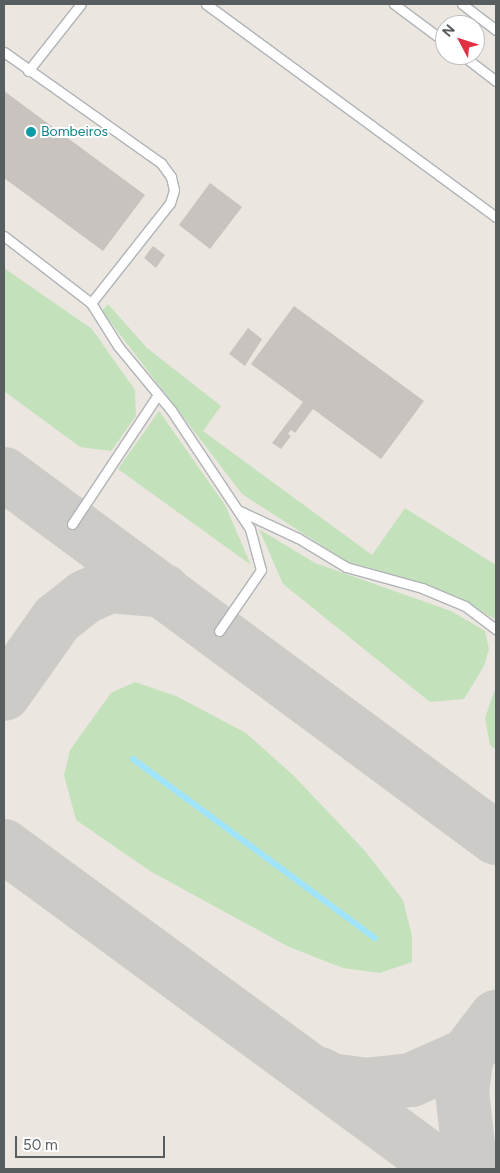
<!DOCTYPE html>
<html>
<head>
<meta charset="utf-8">
<style>
  body { margin:0 }
  #map { position:relative; width:500px; height:1173px; overflow:hidden; background:#ebe6df; font-family:Figtree,sans-serif }
  div>[style] { position:absolute }
  .green>* { inset:0; background:#c3e2bc }
  .stream>* { height:6px; margin:-3px; padding:0 3px; transform-origin:3px; border-radius:3px; background:#9fe4fb }
  .taxiway>* { height:54px; margin:-27px; padding:0 27px; transform-origin:27px; border-radius:27px; background:#cdcbc8 }
  .building>* { inset:0; background:#c8c3bf }
  .roads { filter:drop-shadow(1px 0 #b0b4b7) drop-shadow(-1px 0 #b0b4b7) drop-shadow(0 1px #b0b4b7) drop-shadow(0 -1px #b0b4b7) }
  .lane>* { height:9px; margin:-4.5px; padding:0 4.5px; transform-origin:4.5px; border-radius:4.5px; background:#fff }
  .dots>* { width:14px; height:14px; translate:-50% -50%; box-sizing:border-box; border:2px solid #fff; border-radius:50% }
  span { translate:-50% -50%; white-space:nowrap; text-align:center; line-height:1.15; -webkit-text-stroke:4px #fff; paint-order:stroke }
  .culture-label { font-size:14px; color:#0d838f }
  .left { translate:0 -50%; text-align:left }
  .frame { position:absolute; inset:0; border:5px solid #585d60; pointer-events:none }
  .north { position:absolute; left:435px; top:15px; width:50px; height:50px; box-sizing:border-box; background:#fff; border:1px solid #bcbebf; border-radius:50%; rotate:310deg; font-size:14px; font-weight:700; line-height:20px; text-align:center; color:#585d60 }
  .north::after { content:''; display:block; margin:auto; width:18px; height:22px; background:#e13042; clip-path:polygon(50% 0,100% 100%,50% 72%,0 100%) }
  .scale { position:absolute; left:15px; top:1136px; width:150px; height:22px; box-sizing:border-box; border:2px solid #585d60; border-top:0; padding-left:6px; font-size:15px; line-height:18px; white-space:nowrap; color:#585d60; -webkit-text-stroke:4px #fff; paint-order:stroke }
</style>
</head>
<body>
<div id="map">
  <div class="green">
    <i style="clip-path:polygon(4px 268px,92px 329px,135px 390px,136px 416px,111px 451px,80px 447px,4px 391px)"></i>
    <i style="clip-path:polygon(108px 304px,147px 348px,221px 406px,203px 431px,372px 555px,405px 508px,496px 565px,496px 620px,457px 596px,349px 563px,242px 494px,102px 311px)"></i>
    <i style="clip-path:polygon(159px 411px,225px 505px,251px 565px,118px 469px)"></i>
    <i style="clip-path:polygon(259px 529px,315px 563px,451px 611px,485px 631px,489px 649px,484px 666px,464px 699px,430px 702px,283px 584px)"></i>
    <i style="clip-path:polygon(135px 682px,176px 696px,246px 733px,293px 775px,366px 852px,403px 900px,412px 936px,412px 962px,380px 973px,343px 968px,289px 947px,150px 871px,76px 820px,64px 775px,70px 750px,111px 693px)"></i>
    <i style="clip-path:polygon(496px 686px,496px 750px,490px 745px,485px 718px)"></i>
  </div>
  <div class="stream">
    <i style="left:133px;top:759px;width:301px;rotate:36.5deg"></i>
  </div>
  <div class="taxiway">
    <i style="left:4px;top:474px;width:612px;rotate:36.5deg"></i>
    <i style="left:4px;top:694px;width:92px;rotate:-54.8deg"></i>
    <i style="left:57px;top:619px;width:36px;rotate:-38deg"></i>
    <i style="left:85px;top:597px;width:27px;rotate:-24deg"></i>
    <i style="left:110px;top:586px;width:54px;rotate:5.3deg"></i>
    <i style="left:4px;top:846px;width:546px;rotate:36.28deg"></i>
    <i style="left:467px;top:1055px;width:36px;rotate:98deg"></i>
    <i style="left:462px;top:1091px;width:55px;rotate:83.8deg"></i>
    <i style="left:468px;top:1146px;width:24px;rotate:71deg"></i>
    <i style="left:320px;top:1074px;width:13px;rotate:29deg"></i>
    <i style="left:331px;top:1080px;width:34px;rotate:8deg"></i>
    <i style="left:365px;top:1085px;width:46px;rotate:-6.2deg"></i>
    <i style="left:411px;top:1080px;width:61px;rotate:-24.1deg"></i>
    <i style="left:467px;top:1055px;width:48px;rotate:-52.7deg"></i>
  </div>
  <div class="building">
    <i style="clip-path:polygon(4px 91px,145px 195px,103px 251px,4px 178px)"></i>
    <i style="clip-path:polygon(210px 183px,242px 207px,210px 249px,179px 225px)"></i>
    <i style="clip-path:polygon(153px 246px,165px 255px,156px 268px,144px 258px)"></i>
    <i style="clip-path:polygon(294px 306px,424px 401px,381px 459px,313px 409px,295px 433px,291px 430px,288px 434px,291px 436px,281px 449px,272px 443px,303px 402px,251px 364px)"></i>
    <i style="clip-path:polygon(248px 328px,262px 339px,245px 366px,229px 354px)"></i>
  </div>
  <div class="roads">
    <div class="lane">
      <i style="left:206px;top:4px;width:360px;rotate:36.3deg"></i>
      <i style="left:394px;top:4px;width:64px;rotate:36.7deg"></i>
      <i style="left:462px;top:4px;width:43px;rotate:37.4deg"></i>
      <i style="left:4px;top:52px;width:192px;rotate:35.3deg"></i>
      <i style="left:161px;top:163px;width:17px;rotate:54deg"></i>
      <i style="left:171px;top:177px;width:13px;rotate:77deg"></i>
      <i style="left:174px;top:190px;width:14px;rotate:107deg"></i>
      <i style="left:170px;top:203px;width:127px;rotate:128.3deg"></i>
      <i style="left:462px;top:55px;width:43px;rotate:37.4deg"></i>
      <i style="left:28px;top:71px;width:85px;rotate:-51.7deg"></i>
      <i style="left:4px;top:236px;width:110px;rotate:37.6deg"></i>
      <i style="left:91px;top:303px;width:51px;rotate:57.9deg"></i>
      <i style="left:118px;top:346px;width:83px;rotate:50.4deg"></i>
      <i style="left:171px;top:410px;width:143px;rotate:56.4deg"></i>
      <i style="left:250px;top:529px;width:42px;rotate:75deg"></i>
      <i style="left:261px;top:570px;width:74px;rotate:124.5deg"></i>
      <i style="left:240px;top:511px;width:64px;rotate:25deg"></i>
      <i style="left:298px;top:538px;width:56px;rotate:31.1deg"></i>
      <i style="left:346px;top:567px;width:79px;rotate:15.4deg"></i>
      <i style="left:422px;top:588px;width:47px;rotate:22.7deg"></i>
      <i style="left:465px;top:606px;width:39px;rotate:37deg"></i>
      <i style="left:72px;top:524px;width:154px;rotate:-56.4deg"></i>
    </div>
  </div>
  <div class="dots">
    <i style="left:31px;top:132px;background:#0f9aa8"></i>
  </div>
  <div class="culture-label">
    <span class="left" style="left:41px;top:132px">Bombeiros</span>
  </div>
  <div class="frame"></div>
  <div class="north">N</div>
  <div class="scale">50 m</div>
</div>
</body>
</html>
